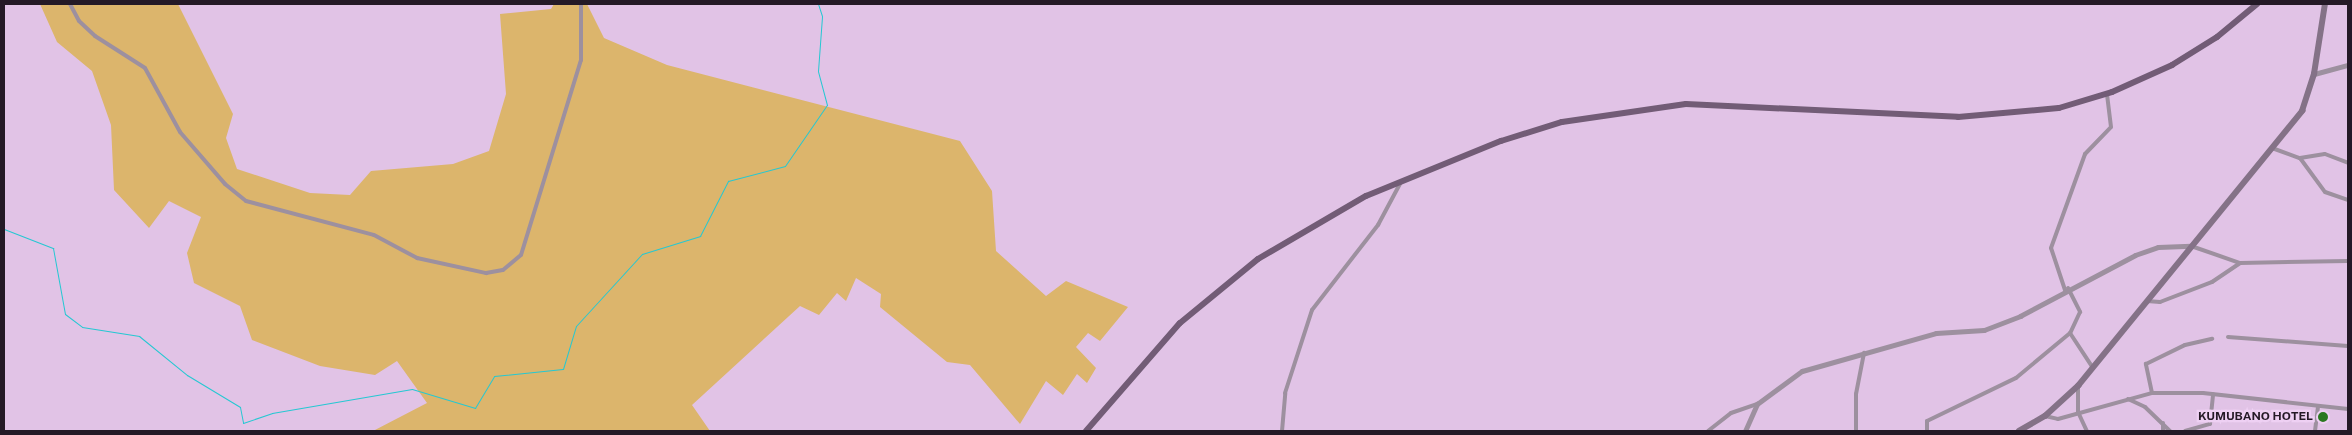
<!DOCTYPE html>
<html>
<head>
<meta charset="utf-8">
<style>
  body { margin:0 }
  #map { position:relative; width:2352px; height:435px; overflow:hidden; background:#e1c3e6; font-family:"Public Sans",sans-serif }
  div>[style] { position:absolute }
  .green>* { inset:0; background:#dcb56c }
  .stream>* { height:1px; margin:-0.5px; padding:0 0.5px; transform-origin:0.5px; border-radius:0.5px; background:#25c8d2 }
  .minor>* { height:4px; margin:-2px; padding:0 2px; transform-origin:2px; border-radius:2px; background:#9d909f }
  .tertiary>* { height:5px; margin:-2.5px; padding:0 2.5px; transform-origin:2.5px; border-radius:2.5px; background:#9d909f }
  .secondary>* { height:5.5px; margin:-2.75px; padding:0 2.75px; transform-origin:2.75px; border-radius:2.75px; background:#847287 }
  .primary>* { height:6px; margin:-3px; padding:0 3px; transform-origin:3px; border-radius:3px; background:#725c76 }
  .dots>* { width:14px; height:14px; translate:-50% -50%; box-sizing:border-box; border:2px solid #eed0f3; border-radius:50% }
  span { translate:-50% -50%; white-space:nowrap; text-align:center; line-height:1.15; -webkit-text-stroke:4.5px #eed0f3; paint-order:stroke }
  .poi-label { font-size:12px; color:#241926; font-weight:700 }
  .right { translate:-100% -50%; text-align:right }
  .frame { position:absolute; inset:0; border:5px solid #241926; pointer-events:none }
</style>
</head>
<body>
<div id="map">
  <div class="green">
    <i style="clip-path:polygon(40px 4px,178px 4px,233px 114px,226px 138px,237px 169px,310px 193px,350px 195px,371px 171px,453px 164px,489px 151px,506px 94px,500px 14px,551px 9px,554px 4px,587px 4px,604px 38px,667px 65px,960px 141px,992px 191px,996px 251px,1046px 296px,1066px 281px,1128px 307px,1100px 341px,1088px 333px,1076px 347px,1096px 368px,1087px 383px,1077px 374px,1063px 395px,1046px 381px,1020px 424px,970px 365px,947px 362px,880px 307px,881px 294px,856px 278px,846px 301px,837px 293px,819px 315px,800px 306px,692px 405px,710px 431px,373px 431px,427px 403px,397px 361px,375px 375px,320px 366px,252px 340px,240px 306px,194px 283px,187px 253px,201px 217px,169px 201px,149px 228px,114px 190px,111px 125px,92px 71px,57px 42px)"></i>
  </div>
  <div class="stream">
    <i style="left:4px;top:229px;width:53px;rotate:21.2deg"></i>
    <i style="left:53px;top:248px;width:67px;rotate:79.7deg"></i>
    <i style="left:65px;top:314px;width:21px;rotate:37deg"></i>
    <i style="left:82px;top:327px;width:58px;rotate:9deg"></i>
    <i style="left:139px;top:336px;width:62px;rotate:39.1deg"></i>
    <i style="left:187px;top:375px;width:62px;rotate:31.1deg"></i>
    <i style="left:240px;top:407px;width:16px;rotate:79deg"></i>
    <i style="left:243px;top:423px;width:31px;rotate:-19deg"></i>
    <i style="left:272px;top:413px;width:142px;rotate:-9.7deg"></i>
    <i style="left:412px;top:389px;width:66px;rotate:16.8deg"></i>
    <i style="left:475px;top:408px;width:37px;rotate:-59deg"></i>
    <i style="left:494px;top:376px;width:69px;rotate:-5.8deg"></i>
    <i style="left:563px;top:369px;width:45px;rotate:-73.2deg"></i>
    <i style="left:576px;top:326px;width:98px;rotate:-47.5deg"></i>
    <i style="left:642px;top:254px;width:61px;rotate:-17.2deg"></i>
    <i style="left:700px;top:236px;width:62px;rotate:-63deg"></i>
    <i style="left:728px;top:181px;width:59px;rotate:-14.7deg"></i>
    <i style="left:785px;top:166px;width:74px;rotate:-55.5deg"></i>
    <i style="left:827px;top:105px;width:35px;rotate:-105deg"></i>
    <i style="left:818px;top:71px;width:55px;rotate:-85.8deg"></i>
    <i style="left:822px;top:16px;width:13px;rotate:-108deg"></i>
  </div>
  <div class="minor">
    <i style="left:70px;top:4px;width:19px;rotate:62deg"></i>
    <i style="left:79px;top:21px;width:22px;rotate:43deg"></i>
    <i style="left:95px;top:36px;width:59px;rotate:32.6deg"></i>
    <i style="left:145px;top:68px;width:73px;rotate:61.3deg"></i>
    <i style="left:180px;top:132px;width:69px;rotate:49.1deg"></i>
    <i style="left:225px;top:184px;width:27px;rotate:39deg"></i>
    <i style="left:246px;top:201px;width:132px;rotate:14.9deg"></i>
    <i style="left:374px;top:235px;width:49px;rotate:28.1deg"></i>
    <i style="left:417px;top:258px;width:71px;rotate:12.3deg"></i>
    <i style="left:486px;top:273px;width:17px;rotate:-10deg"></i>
    <i style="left:503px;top:270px;width:23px;rotate:-40deg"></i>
    <i style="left:521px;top:255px;width:204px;rotate:-72.9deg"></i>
    <i style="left:581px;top:60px;width:56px;rotate:-90deg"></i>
    <i style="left:2272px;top:148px;width:30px;rotate:20deg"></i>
    <i style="left:2300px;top:158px;width:42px;rotate:53.7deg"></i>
    <i style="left:2325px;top:192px;width:24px;rotate:19deg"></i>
    <i style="left:2300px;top:158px;width:25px;rotate:-9deg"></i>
    <i style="left:2325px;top:154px;width:25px;rotate:21deg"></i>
    <i style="left:2191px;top:246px;width:52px;rotate:19.1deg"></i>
    <i style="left:2240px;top:263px;width:108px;rotate:-1.1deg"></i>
    <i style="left:2068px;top:288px;width:27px;rotate:63deg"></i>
    <i style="left:2080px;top:312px;width:23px;rotate:115deg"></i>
    <i style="left:2070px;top:333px;width:42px;rotate:56.7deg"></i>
    <i style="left:2065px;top:290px;width:44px;rotate:-108.4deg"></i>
    <i style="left:2051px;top:248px;width:100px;rotate:-70.1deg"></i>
    <i style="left:2085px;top:154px;width:37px;rotate:-46deg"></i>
    <i style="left:2111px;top:127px;width:34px;rotate:-97deg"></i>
    <i style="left:2147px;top:301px;width:13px;rotate:4deg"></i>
    <i style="left:2160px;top:302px;width:56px;rotate:-21deg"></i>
    <i style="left:2212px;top:282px;width:34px;rotate:-34deg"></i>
    <i style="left:2228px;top:337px;width:120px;rotate:4.3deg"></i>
    <i style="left:2078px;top:386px;width:26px;rotate:90deg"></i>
    <i style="left:2078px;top:412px;width:21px;rotate:65deg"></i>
    <i style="left:2152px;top:393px;width:30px;rotate:-102deg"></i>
    <i style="left:2146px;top:364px;width:43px;rotate:-26deg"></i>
    <i style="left:2185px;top:345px;width:28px;rotate:-13deg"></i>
    <i style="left:2128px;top:399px;width:19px;rotate:25deg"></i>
    <i style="left:2145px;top:407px;width:35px;rotate:44deg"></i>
    <i style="left:2045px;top:416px;width:13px;rotate:13deg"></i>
    <i style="left:2058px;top:419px;width:98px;rotate:-15.5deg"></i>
    <i style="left:2152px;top:393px;width:51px"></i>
    <i style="left:2203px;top:393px;width:146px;rotate:6.3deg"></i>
    <i style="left:2163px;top:423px;width:8px;rotate:90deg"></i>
    <i style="left:1282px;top:431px;width:38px;rotate:-85deg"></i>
    <i style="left:1285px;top:393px;width:87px;rotate:-72deg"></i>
    <i style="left:1312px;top:310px;width:108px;rotate:-52.2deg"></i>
    <i style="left:1378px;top:225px;width:49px;rotate:-61.9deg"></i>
    <i style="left:1708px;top:431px;width:29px;rotate:-38deg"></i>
    <i style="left:1731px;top:413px;width:28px;rotate:-19deg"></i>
    <i style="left:1856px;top:431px;width:37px;rotate:-90deg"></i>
    <i style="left:1856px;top:394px;width:42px;rotate:-79deg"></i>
    <i style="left:1927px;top:431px;width:10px;rotate:-90deg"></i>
    <i style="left:1927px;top:421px;width:99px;rotate:-25.8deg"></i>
    <i style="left:2016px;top:378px;width:70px;rotate:-39.8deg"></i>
    <i style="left:2185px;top:431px;width:26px;rotate:-16deg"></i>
    <i style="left:2210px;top:424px;width:30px;rotate:-84deg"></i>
    <i style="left:2315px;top:431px;width:24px;rotate:-83deg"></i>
  </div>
  <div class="tertiary">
    <i style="left:2314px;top:74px;width:35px;rotate:-15deg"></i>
    <i style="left:1745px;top:431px;width:30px;rotate:-66deg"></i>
    <i style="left:1757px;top:404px;width:56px;rotate:-36.3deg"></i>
    <i style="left:1802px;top:371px;width:139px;rotate:-15.8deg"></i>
    <i style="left:1936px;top:333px;width:48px;rotate:-3.6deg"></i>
    <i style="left:1984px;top:330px;width:39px;rotate:-21deg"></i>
    <i style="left:2020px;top:316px;width:130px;rotate:-27.9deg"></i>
    <i style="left:2135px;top:255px;width:24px;rotate:-19deg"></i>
    <i style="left:2158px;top:247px;width:33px;rotate:-2deg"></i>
  </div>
  <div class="secondary">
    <i style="left:2019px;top:431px;width:30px;rotate:-30deg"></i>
    <i style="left:2045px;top:416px;width:45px;rotate:-42.3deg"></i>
    <i style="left:2078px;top:386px;width:355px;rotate:-50.8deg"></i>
    <i style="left:2302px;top:111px;width:39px;rotate:-72deg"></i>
    <i style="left:2314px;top:74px;width:71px;rotate:-81.1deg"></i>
  </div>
  <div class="primary">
    <i style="left:1086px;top:431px;width:143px;rotate:-49deg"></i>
    <i style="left:1180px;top:323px;width:101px;rotate:-39.4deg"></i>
    <i style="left:1258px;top:259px;width:125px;rotate:-30.3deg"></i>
    <i style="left:1366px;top:196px;width:146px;rotate:-22.2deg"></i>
    <i style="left:1501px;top:141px;width:64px;rotate:-17.3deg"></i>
    <i style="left:1562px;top:122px;width:125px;rotate:-8.3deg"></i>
    <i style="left:1686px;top:104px;width:272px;rotate:2.7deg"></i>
    <i style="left:1958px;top:117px;width:101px;rotate:-5.1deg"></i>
    <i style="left:2059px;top:108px;width:55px;rotate:-16.8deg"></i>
    <i style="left:2112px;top:92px;width:66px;rotate:-24.2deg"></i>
    <i style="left:2172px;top:65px;width:53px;rotate:-31.9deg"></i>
    <i style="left:2217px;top:37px;width:52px;rotate:-39.5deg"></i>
  </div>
  <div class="dots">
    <i style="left:2323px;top:417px;background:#2a7820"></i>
  </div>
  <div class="poi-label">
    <span class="right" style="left:2313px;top:417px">KUMUBANO HOTEL</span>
  </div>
  <div class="frame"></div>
</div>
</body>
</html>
